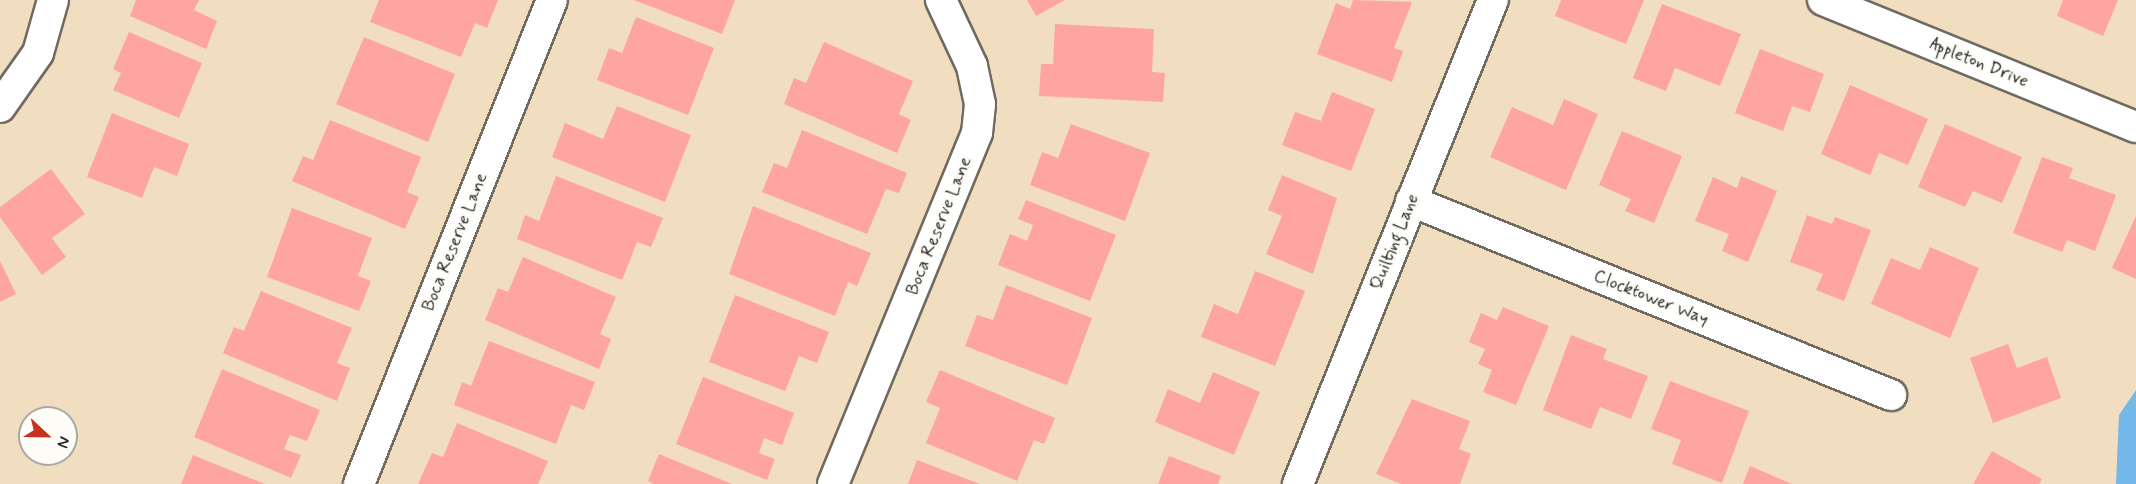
<!DOCTYPE html>
<html>
<head>
<meta charset="utf-8">
<style>
  body { margin:0 }
  #map { position:relative; width:2136px; height:484px; overflow:hidden; background:#f1dec0; font-family:Mynerve,sans-serif }
  div>[style] { position:absolute }
  .water>* { inset:0; background:#74b8ea }
  .building>* { inset:0; background:#ffa5a1 }
  .roads { filter:drop-shadow(2px 0 #706a5f) drop-shadow(-2px 0 #706a5f) drop-shadow(0 2px #706a5f) drop-shadow(0 -2px #706a5f) }
  .minor>* { height:30px; margin:-15px; padding:0 15px; transform-origin:15px; border-radius:15px; background:#fff }
  span { translate:-50% -50%; white-space:nowrap; text-align:center; line-height:1.15; -webkit-text-stroke:6px #fdfcf7; paint-order:stroke }
  .street-label { font-size:18px; color:#2b2b2b }
  .north { position:absolute; left:18px; top:406px; width:60px; height:60px; box-sizing:border-box; background:#fdfcf7; border:2px solid #a9a8a5; border-radius:50%; rotate:112deg; font-size:16px; font-weight:700; line-height:24px; text-align:center; color:#2b2b2b }
  .north::after { content:''; display:block; margin:auto; width:21px; height:27px; background:#c8321e; clip-path:polygon(50% 0,100% 100%,50% 72%,0 100%) }
</style>
</head>
<body>
<div id="map">
  <div class="water">
    <i style="clip-path:polygon(2136px 390px,2136px 484px,2116px 484px,2119px 415px)"></i>
  </div>
  <div class="building">
    <i style="clip-path:polygon(136px 0,199px 0,194px 10px,217px 21px,206px 49px,130px 16px)"></i>
    <i style="clip-path:polygon(379px 0,498px 0,487px 28px,475px 23px,461px 57px,370px 22px)"></i>
    <i style="clip-path:polygon(634px 0,735px 0,722px 34px)"></i>
    <i style="clip-path:polygon(1027px 0,1065px 0,1036px 16px)"></i>
    <i style="clip-path:polygon(1353px 0,1412px 2px,1394px 48px,1403px 51px,1392px 82px,1317px 54px,1336px 3px,1350px 9px)"></i>
    <i style="clip-path:polygon(1561px 0,1644px 0,1626px 44px,1555px 16px)"></i>
    <i style="clip-path:polygon(2063px 0,2118px 0,2103px 36px,2057px 16px)"></i>
    <i style="clip-path:polygon(1662px 4px,1741px 34px,1720px 86px,1675px 68px,1666px 91px,1633px 78px)"></i>
    <i style="clip-path:polygon(636px 17px,714px 48px,688px 115px,597px 80px,609px 48px,622px 53px)"></i>
    <i style="clip-path:polygon(1055px 24px,1154px 29px,1152px 72px,1165px 73px,1163px 102px,1039px 96px,1041px 64px,1053px 64px)"></i>
    <i style="clip-path:polygon(129px 32px,202px 63px,179px 118px,113px 90px,121px 73px,113px 69px)"></i>
    <i style="clip-path:polygon(364px 37px,455px 74px,428px 142px,336px 104px)"></i>
    <i style="clip-path:polygon(824px 42px,913px 81px,899px 114px,911px 120px,897px 153px,784px 104px,794px 78px,806px 83px)"></i>
    <i style="clip-path:polygon(1760px 49px,1824px 74px,1810px 112px,1792px 106px,1783px 131px,1735px 113px)"></i>
    <i style="clip-path:polygon(1850px 85px,1928px 119px,1908px 165px,1879px 153px,1870px 175px,1821px 154px)"></i>
    <i style="clip-path:polygon(1332px 92px,1375px 109px,1351px 171px,1282px 145px,1295px 112px,1321px 121px)"></i>
    <i style="clip-path:polygon(1564px 99px,1598px 114px,1566px 190px,1490px 157px,1512px 107px,1553px 125px)"></i>
    <i style="clip-path:polygon(617px 106px,691px 135px,665px 202px,552px 157px,565px 123px,603px 139px)"></i>
    <i style="clip-path:polygon(112px 113px,189px 144px,177px 176px,154px 167px,142px 198px,87px 177px)"></i>
    <i style="clip-path:polygon(330px 120px,421px 157px,407px 192px,419px 197px,405px 229px,292px 181px,303px 156px,313px 160px)"></i>
    <i style="clip-path:polygon(1071px 124px,1150px 153px,1125px 221px,1030px 185px,1042px 152px,1058px 158px)"></i>
    <i style="clip-path:polygon(1945px 124px,2022px 157px,2002px 203px,1973px 191px,1965px 207px,1918px 187px)"></i>
    <i style="clip-path:polygon(802px 130px,907px 173px,899px 193px,886px 189px,867px 234px,762px 192px,774px 163px,787px 168px)"></i>
    <i style="clip-path:polygon(1622px 131px,1682px 156px,1654px 223px,1625px 211px,1631px 199px,1599px 185px)"></i>
    <i style="clip-path:polygon(2042px 157px,2073px 168px,2069px 178px,2116px 195px,2095px 251px,2067px 240px,2062px 252px,2013px 233px)"></i>
    <i style="clip-path:polygon(51px 169px,85px 214px,52px 238px,66px 257px,42px 275px,0 217px,0 207px)"></i>
    <i style="clip-path:polygon(1282px 175px,1337px 198px,1313px 274px,1266px 254px,1282px 216px,1268px 210px)"></i>
    <i style="clip-path:polygon(556px 176px,663px 218px,651px 247px,637px 242px,622px 280px,517px 239px,525px 215px,539px 221px)"></i>
    <i style="clip-path:polygon(1741px 176px,1777px 191px,1748px 262px,1722px 251px,1729px 234px,1695px 221px,1713px 177px,1737px 188px)"></i>
    <i style="clip-path:polygon(1026px 200px,1116px 235px,1090px 301px,998px 265px,1010px 234px,1027px 241px,1033px 225px,1018px 219px)"></i>
    <i style="clip-path:polygon(753px 206px,871px 253px,857px 286px,848px 282px,835px 316px,729px 274px)"></i>
    <i style="clip-path:polygon(292px 208px,372px 238px,358px 276px,371px 281px,359px 311px,267px 277px)"></i>
    <i style="clip-path:polygon(1807px 215px,1832px 224px,1835px 217px,1871px 230px,1844px 301px,1816px 290px,1823px 274px,1790px 262px)"></i>
    <i style="clip-path:polygon(2136px 216px,2136px 279px,2112px 268px)"></i>
    <i style="clip-path:polygon(1930px 247px,1979px 268px,1950px 338px,1871px 304px,1891px 258px,1920px 270px)"></i>
    <i style="clip-path:polygon(523px 257px,616px 297px,600px 334px,611px 339px,599px 369px,485px 320px,498px 288px,508px 292px)"></i>
    <i style="clip-path:polygon(0 261px,16px 294px,0 302px)"></i>
    <i style="clip-path:polygon(1255px 271px,1305px 291px,1275px 366px,1201px 337px,1214px 304px,1238px 314px)"></i>
    <i style="clip-path:polygon(1006px 285px,1092px 318px,1067px 385px,965px 346px,977px 315px,993px 320px)"></i>
    <i style="clip-path:polygon(261px 291px,352px 328px,337px 363px,350px 368px,337px 401px,223px 353px,234px 327px,244px 331px)"></i>
    <i style="clip-path:polygon(735px 295px,829px 332px,817px 363px,799px 356px,785px 391px,709px 362px)"></i>
    <i style="clip-path:polygon(1503px 307px,1549px 326px,1516px 405px,1483px 392px,1492px 370px,1478px 364px,1485px 349px,1469px 342px,1481px 313px,1497px 320px)"></i>
    <i style="clip-path:polygon(1571px 335px,1607px 349px,1603px 359px,1648px 376px,1631px 419px,1600px 407px,1591px 429px,1543px 410px)"></i>
    <i style="clip-path:polygon(489px 341px,595px 382px,584px 410px,571px 405px,556px 444px,454px 405px,462px 382px,471px 386px)"></i>
    <i style="clip-path:polygon(2008px 344px,2017px 368px,2047px 357px,2061px 398px,1993px 423px,1970px 358px)"></i>
    <i style="clip-path:polygon(222px 369px,320px 410px,307px 441px,290px 435px,284px 449px,301px 455px,291px 478px,194px 437px)"></i>
    <i style="clip-path:polygon(940px 370px,1055px 418px,1044px 444px,1034px 440px,1017px 481px,926px 443px,940px 408px,926px 402px)"></i>
    <i style="clip-path:polygon(1213px 372px,1260px 392px,1234px 455px,1155px 422px,1168px 389px,1200px 403px)"></i>
    <i style="clip-path:polygon(703px 377px,794px 413px,782px 445px,764px 438px,759px 453px,775px 459px,767px 480px,676px 444px)"></i>
    <i style="clip-path:polygon(1670px 381px,1749px 411px,1722px 483px,1672px 464px,1681px 440px,1651px 429px)"></i>
    <i style="clip-path:polygon(1412px 399px,1470px 421px,1459px 449px,1471px 454px,1460px 484px,1401px 484px,1376px 474px)"></i>
    <i style="clip-path:polygon(457px 423px,548px 461px,538px 484px,418px 484px,432px 453px,443px 457px)"></i>
    <i style="clip-path:polygon(1992px 451px,2042px 479px,2039px 484px,1973px 484px)"></i>
    <i style="clip-path:polygon(659px 454px,732px 484px,653px 484px,648px 481px)"></i>
    <i style="clip-path:polygon(193px 455px,265px 484px,181px 484px)"></i>
    <i style="clip-path:polygon(1169px 456px,1221px 476px,1218px 484px,1158px 484px)"></i>
    <i style="clip-path:polygon(917px 460px,980px 484px,908px 484px)"></i>
    <i style="clip-path:polygon(1750px 466px,1792px 484px,1743px 484px)"></i>
  </div>
  <div class="roads">
    <div class="minor">
      <i style="left:1823px;top:0;width:338px;rotate:22.1deg"></i>
      <i style="left:0;top:107px;width:66px;rotate:-54.9deg"></i>
      <i style="left:38px;top:53px;width:55px;rotate:-74.2deg"></i>
      <i style="left:1411px;top:201px;width:518px;rotate:22.01deg"></i>
      <i style="left:359px;top:484px;width:521px;rotate:-68.26deg"></i>
      <i style="left:833px;top:484px;width:379px;rotate:-67.7deg"></i>
      <i style="left:977px;top:133px;width:29px;rotate:-84deg"></i>
      <i style="left:980px;top:104px;width:39px;rotate:-102deg"></i>
      <i style="left:972px;top:66px;width:73px;rotate:-115.2deg"></i>
      <i style="left:1298px;top:484px;width:522px;rotate:-68.06deg"></i>
    </div>
  </div>
  <div class="street-label">
    <span style="left:1979px;top:63px;rotate:22deg">Appleton Drive</span>
    <span style="left:939px;top:226px;rotate:-68deg">Boca Reserve Lane</span>
    <span style="left:455px;top:242px;rotate:-68deg">Boca Reserve Lane</span>
    <span style="left:1395px;top:242px;rotate:-68deg">Quilting Lane</span>
    <span style="left:1651px;top:298px;rotate:22deg">Clocktower Way</span>
  </div>
  <div class="north">N</div>
</div>
</body>
</html>
